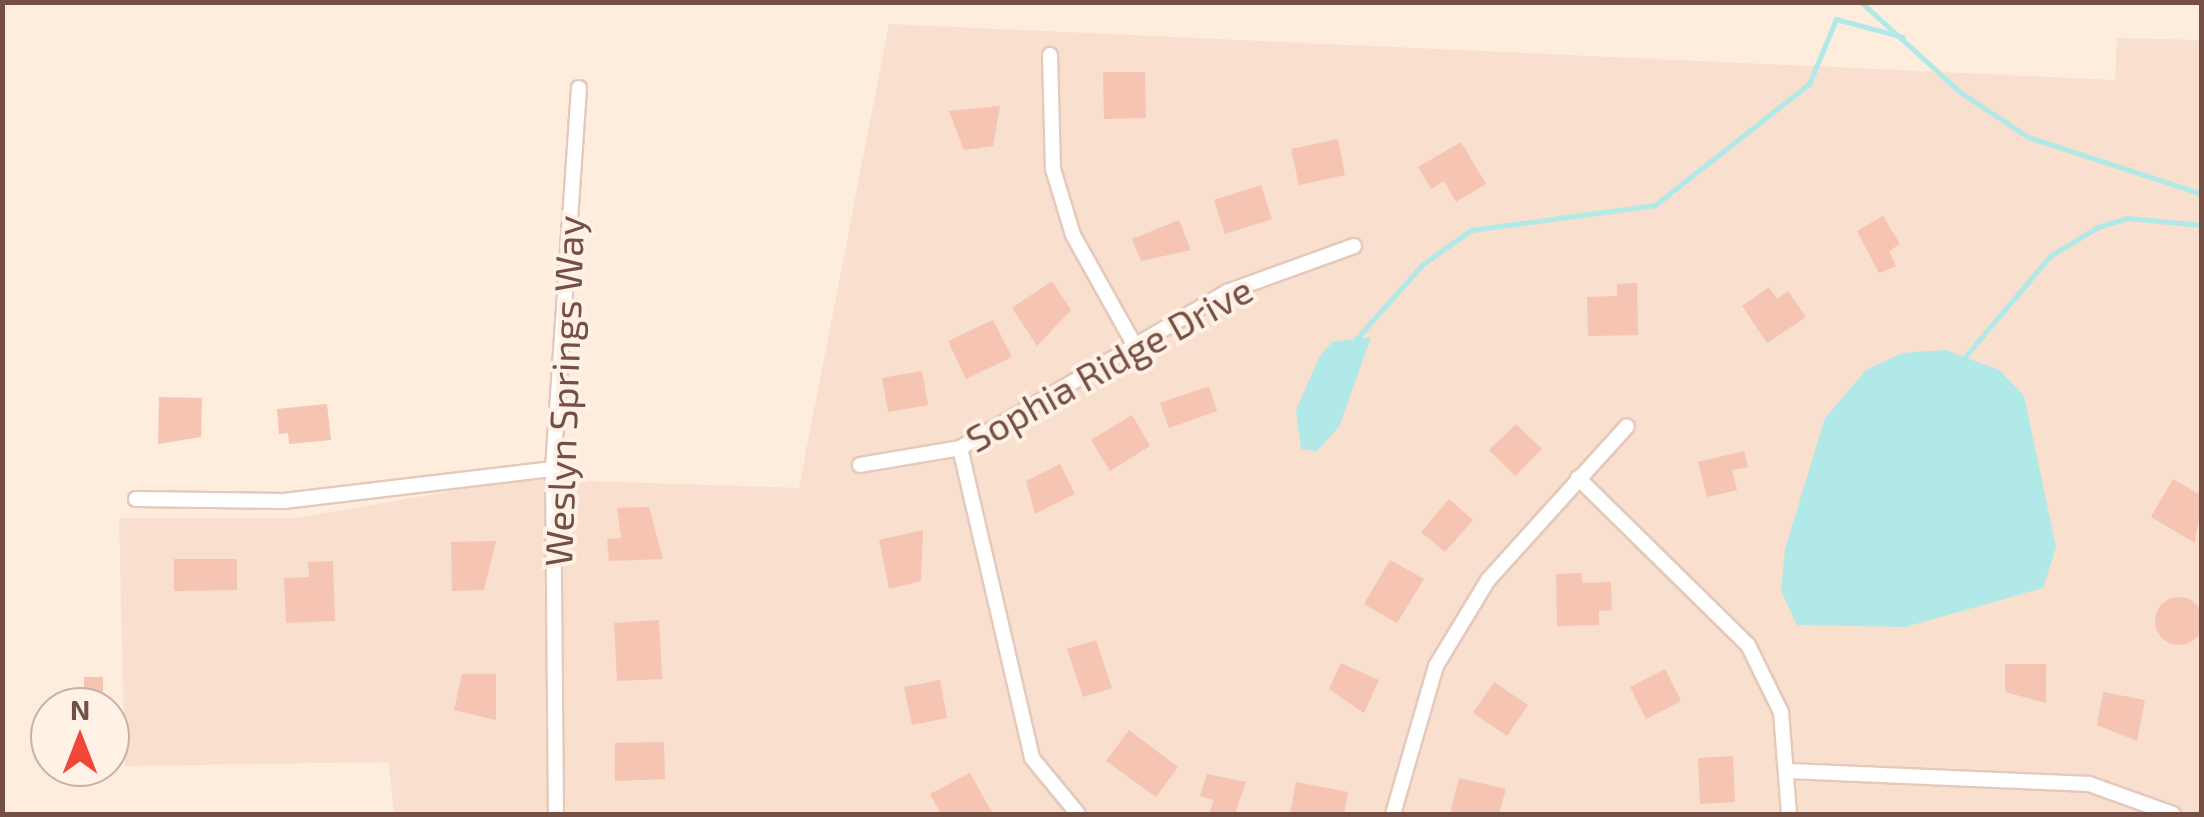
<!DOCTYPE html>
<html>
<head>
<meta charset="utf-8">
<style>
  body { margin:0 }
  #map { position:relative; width:2204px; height:817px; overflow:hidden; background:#feecdd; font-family:"Exo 2",sans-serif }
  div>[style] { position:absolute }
  .residential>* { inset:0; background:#f8dfce }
  .water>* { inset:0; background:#b1e8e8 }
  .stream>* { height:5px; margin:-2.5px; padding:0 2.5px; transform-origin:2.5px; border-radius:2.5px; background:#b1e8e8 }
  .building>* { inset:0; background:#f5c4b3 }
  .round { border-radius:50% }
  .roads { filter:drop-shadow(2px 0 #e4c9bc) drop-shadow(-2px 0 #e4c9bc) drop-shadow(0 2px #e4c9bc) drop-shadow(0 -2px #e4c9bc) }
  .minor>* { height:14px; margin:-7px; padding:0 7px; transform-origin:7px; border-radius:7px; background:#fff }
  span { translate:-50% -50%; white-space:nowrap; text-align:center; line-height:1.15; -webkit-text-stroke:8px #fff1e5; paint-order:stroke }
  .street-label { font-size:38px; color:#754f44 }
  .frame { position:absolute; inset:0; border:5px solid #754f44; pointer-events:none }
  .north { position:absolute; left:30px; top:687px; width:100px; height:100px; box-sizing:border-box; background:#fff1e5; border:2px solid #c8b0a5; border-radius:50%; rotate:0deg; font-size:28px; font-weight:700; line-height:40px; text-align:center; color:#754f44 }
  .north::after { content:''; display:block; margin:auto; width:35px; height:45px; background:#f24738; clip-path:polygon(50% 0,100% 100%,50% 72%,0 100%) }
</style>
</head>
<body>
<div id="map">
  <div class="residential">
    <i style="clip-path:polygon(889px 24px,2115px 80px,2117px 38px,2201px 40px,2201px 814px,394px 814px,389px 762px,125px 766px,119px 518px,296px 518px,522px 479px,799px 488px)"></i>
  </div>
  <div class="water">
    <i style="clip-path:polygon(1371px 337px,1339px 427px,1317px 451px,1301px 449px,1296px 410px,1320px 356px,1332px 342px)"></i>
    <i style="clip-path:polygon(1946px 350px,1999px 370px,2024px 396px,2056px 547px,2043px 588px,1905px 627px,1797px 625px,1781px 591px,1785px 549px,1825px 418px,1866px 370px,1902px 353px)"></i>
  </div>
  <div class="stream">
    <i style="left:1861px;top:2px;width:134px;rotate:42.3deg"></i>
    <i style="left:1960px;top:92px;width:82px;rotate:33.5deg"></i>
    <i style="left:2028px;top:137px;width:183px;rotate:18.1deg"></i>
    <i style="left:1356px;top:339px;width:101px;rotate:-48.2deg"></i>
    <i style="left:1423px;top:264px;width:59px;rotate:-35.3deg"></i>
    <i style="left:1471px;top:230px;width:186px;rotate:-7.7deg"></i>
    <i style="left:1655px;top:205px;width:196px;rotate:-38.2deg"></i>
    <i style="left:1809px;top:84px;width:70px;rotate:-67.4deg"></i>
    <i style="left:1836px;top:19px;width:69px;rotate:15deg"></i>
    <i style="left:1963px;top:359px;width:135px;rotate:-49.8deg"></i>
    <i style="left:2050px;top:256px;width:56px;rotate:-31.1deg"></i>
    <i style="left:2098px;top:227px;width:30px;rotate:-17deg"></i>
    <i style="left:2127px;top:218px;width:75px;rotate:5.3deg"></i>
  </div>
  <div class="building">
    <i style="clip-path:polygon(1103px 72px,1145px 72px,1146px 118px,1104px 119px)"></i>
    <i style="clip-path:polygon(1000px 106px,993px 146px,964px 150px,949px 111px)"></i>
    <i style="clip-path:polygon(1338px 139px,1345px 175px,1299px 185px,1291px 149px)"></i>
    <i style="clip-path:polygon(1461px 142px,1486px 184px,1456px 202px,1444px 181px,1431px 189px,1418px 167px)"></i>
    <i style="clip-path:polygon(1261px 185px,1272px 219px,1225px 234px,1214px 200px)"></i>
    <i style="clip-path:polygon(1883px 216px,1900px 244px,1889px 251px,1896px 266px,1879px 273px,1857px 231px)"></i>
    <i style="clip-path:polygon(1179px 220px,1191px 250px,1141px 261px,1132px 239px)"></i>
    <i style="clip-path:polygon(1052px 281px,1071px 310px,1037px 346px,1012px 308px)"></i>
    <i style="clip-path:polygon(1637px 283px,1638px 335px,1588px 336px,1587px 297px,1617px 296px,1617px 284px)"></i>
    <i style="clip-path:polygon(1769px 287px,1777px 299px,1788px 291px,1806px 317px,1767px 343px,1742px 306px)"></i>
    <i style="clip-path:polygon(993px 320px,1012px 357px,966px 379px,948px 341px)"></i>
    <i style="clip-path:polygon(922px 371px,928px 405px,888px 412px,882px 378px)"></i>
    <i style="clip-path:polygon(1209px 386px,1217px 411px,1169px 428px,1160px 403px)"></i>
    <i style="clip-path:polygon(159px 397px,202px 398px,201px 437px,158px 444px)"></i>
    <i style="clip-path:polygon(327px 404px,331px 440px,289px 444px,288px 433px,279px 434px,277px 409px)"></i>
    <i style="clip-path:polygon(1132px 415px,1150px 446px,1110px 471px,1091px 440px)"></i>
    <i style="clip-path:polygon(1516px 424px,1542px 449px,1515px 476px,1489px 450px)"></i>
    <i style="clip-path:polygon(1744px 451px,1748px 467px,1732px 470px,1737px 490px,1707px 497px,1698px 462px)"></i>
    <i style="clip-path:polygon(1060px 464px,1075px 494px,1035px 514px,1026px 481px)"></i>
    <i style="clip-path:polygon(2173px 479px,2202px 496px,2195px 543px,2151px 517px)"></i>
    <i style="clip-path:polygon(1449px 499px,1473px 520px,1445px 552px,1421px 532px)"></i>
    <i style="clip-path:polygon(649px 507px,663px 559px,609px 561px,607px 539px,621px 538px,617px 508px)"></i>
    <i style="clip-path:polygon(923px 530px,921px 581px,889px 589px,879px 540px)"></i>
    <i style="clip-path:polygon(496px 541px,484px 590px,452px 591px,451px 542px)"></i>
    <i style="clip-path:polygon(174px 559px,237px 559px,237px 590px,174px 591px)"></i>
    <i style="clip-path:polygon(1390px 560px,1424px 579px,1397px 623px,1364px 604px)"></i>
    <i style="clip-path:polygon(333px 561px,335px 621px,286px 623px,284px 578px,309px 577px,308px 562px)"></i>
    <i style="clip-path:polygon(1582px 573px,1582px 583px,1611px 582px,1612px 610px,1599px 611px,1599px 625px,1557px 626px,1556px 574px)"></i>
    <i class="round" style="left:2155px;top:597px;width:48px;height:48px"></i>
    <i style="clip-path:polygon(659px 620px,662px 679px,617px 681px,614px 623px)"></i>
    <i style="clip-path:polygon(1096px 640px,1112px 688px,1083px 697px,1067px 649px)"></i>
    <i style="clip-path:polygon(1341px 663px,1379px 680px,1364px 713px,1329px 689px)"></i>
    <i style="clip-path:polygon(2005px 664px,2046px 664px,2046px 703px,2005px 692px)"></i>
    <i style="clip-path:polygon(1665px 669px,1681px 701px,1646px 719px,1630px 687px)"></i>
    <i style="clip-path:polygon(462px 674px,496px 674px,496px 720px,454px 710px)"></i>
    <i style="clip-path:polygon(84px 677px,103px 677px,103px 707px,84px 707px)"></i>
    <i style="clip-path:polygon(940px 680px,947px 718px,912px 725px,904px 687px)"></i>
    <i style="clip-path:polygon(1494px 682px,1528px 705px,1507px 736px,1473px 713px)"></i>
    <i style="clip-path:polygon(2103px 692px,2145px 700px,2137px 741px,2097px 725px)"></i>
    <i style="clip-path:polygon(1129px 730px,1178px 767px,1156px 797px,1106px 761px)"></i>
    <i style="clip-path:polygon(664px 742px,665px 779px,615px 781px,615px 743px)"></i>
    <i style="clip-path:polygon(1733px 756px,1735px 802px,1700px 804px,1698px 758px)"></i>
    <i style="clip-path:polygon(970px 773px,993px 814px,941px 814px,930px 794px)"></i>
    <i style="clip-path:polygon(1207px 774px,1246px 782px,1235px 814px,1209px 814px,1214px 800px,1200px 796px)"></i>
    <i style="clip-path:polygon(1459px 778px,1506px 789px,1499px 814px,1450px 814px)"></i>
    <i style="clip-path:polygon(1296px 782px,1348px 792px,1344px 814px,1290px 814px)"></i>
  </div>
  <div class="roads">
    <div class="minor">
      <i style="left:1050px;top:55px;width:114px;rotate:88.5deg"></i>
      <i style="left:1053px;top:169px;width:69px;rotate:73.1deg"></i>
      <i style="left:1073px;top:235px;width:125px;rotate:60.8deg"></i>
      <i style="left:960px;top:448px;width:318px;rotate:76.9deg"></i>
      <i style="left:1032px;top:758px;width:72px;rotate:50.6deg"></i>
      <i style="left:860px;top:465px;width:101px;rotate:-9.6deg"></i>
      <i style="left:960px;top:448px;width:309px;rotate:-30.3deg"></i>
      <i style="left:1227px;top:292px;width:135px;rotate:-19.9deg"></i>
      <i style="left:1578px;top:478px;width:238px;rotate:44.5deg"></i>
      <i style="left:1748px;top:645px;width:75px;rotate:63.8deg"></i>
      <i style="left:1781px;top:712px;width:102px;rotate:85.5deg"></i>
      <i style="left:136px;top:499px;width:148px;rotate:0.8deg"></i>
      <i style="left:284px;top:501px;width:271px;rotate:-6.8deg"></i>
      <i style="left:1790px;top:771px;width:299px;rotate:2.5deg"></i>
      <i style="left:2089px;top:784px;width:89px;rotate:19.7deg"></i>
      <i style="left:556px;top:814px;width:345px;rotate:-90.5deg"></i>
      <i style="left:553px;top:469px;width:382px;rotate:-86.1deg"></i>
      <i style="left:1393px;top:814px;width:154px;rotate:-73.8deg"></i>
      <i style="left:1436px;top:666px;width:100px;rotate:-58.8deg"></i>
      <i style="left:1488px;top:580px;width:207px;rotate:-47.9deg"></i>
    </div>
  </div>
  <div class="street-label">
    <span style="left:1109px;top:364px;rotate:-29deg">Sophia Ridge Drive</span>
    <span style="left:564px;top:391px;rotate:-88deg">Weslyn Springs Way</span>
  </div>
  <div class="frame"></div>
  <div class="north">N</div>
</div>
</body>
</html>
